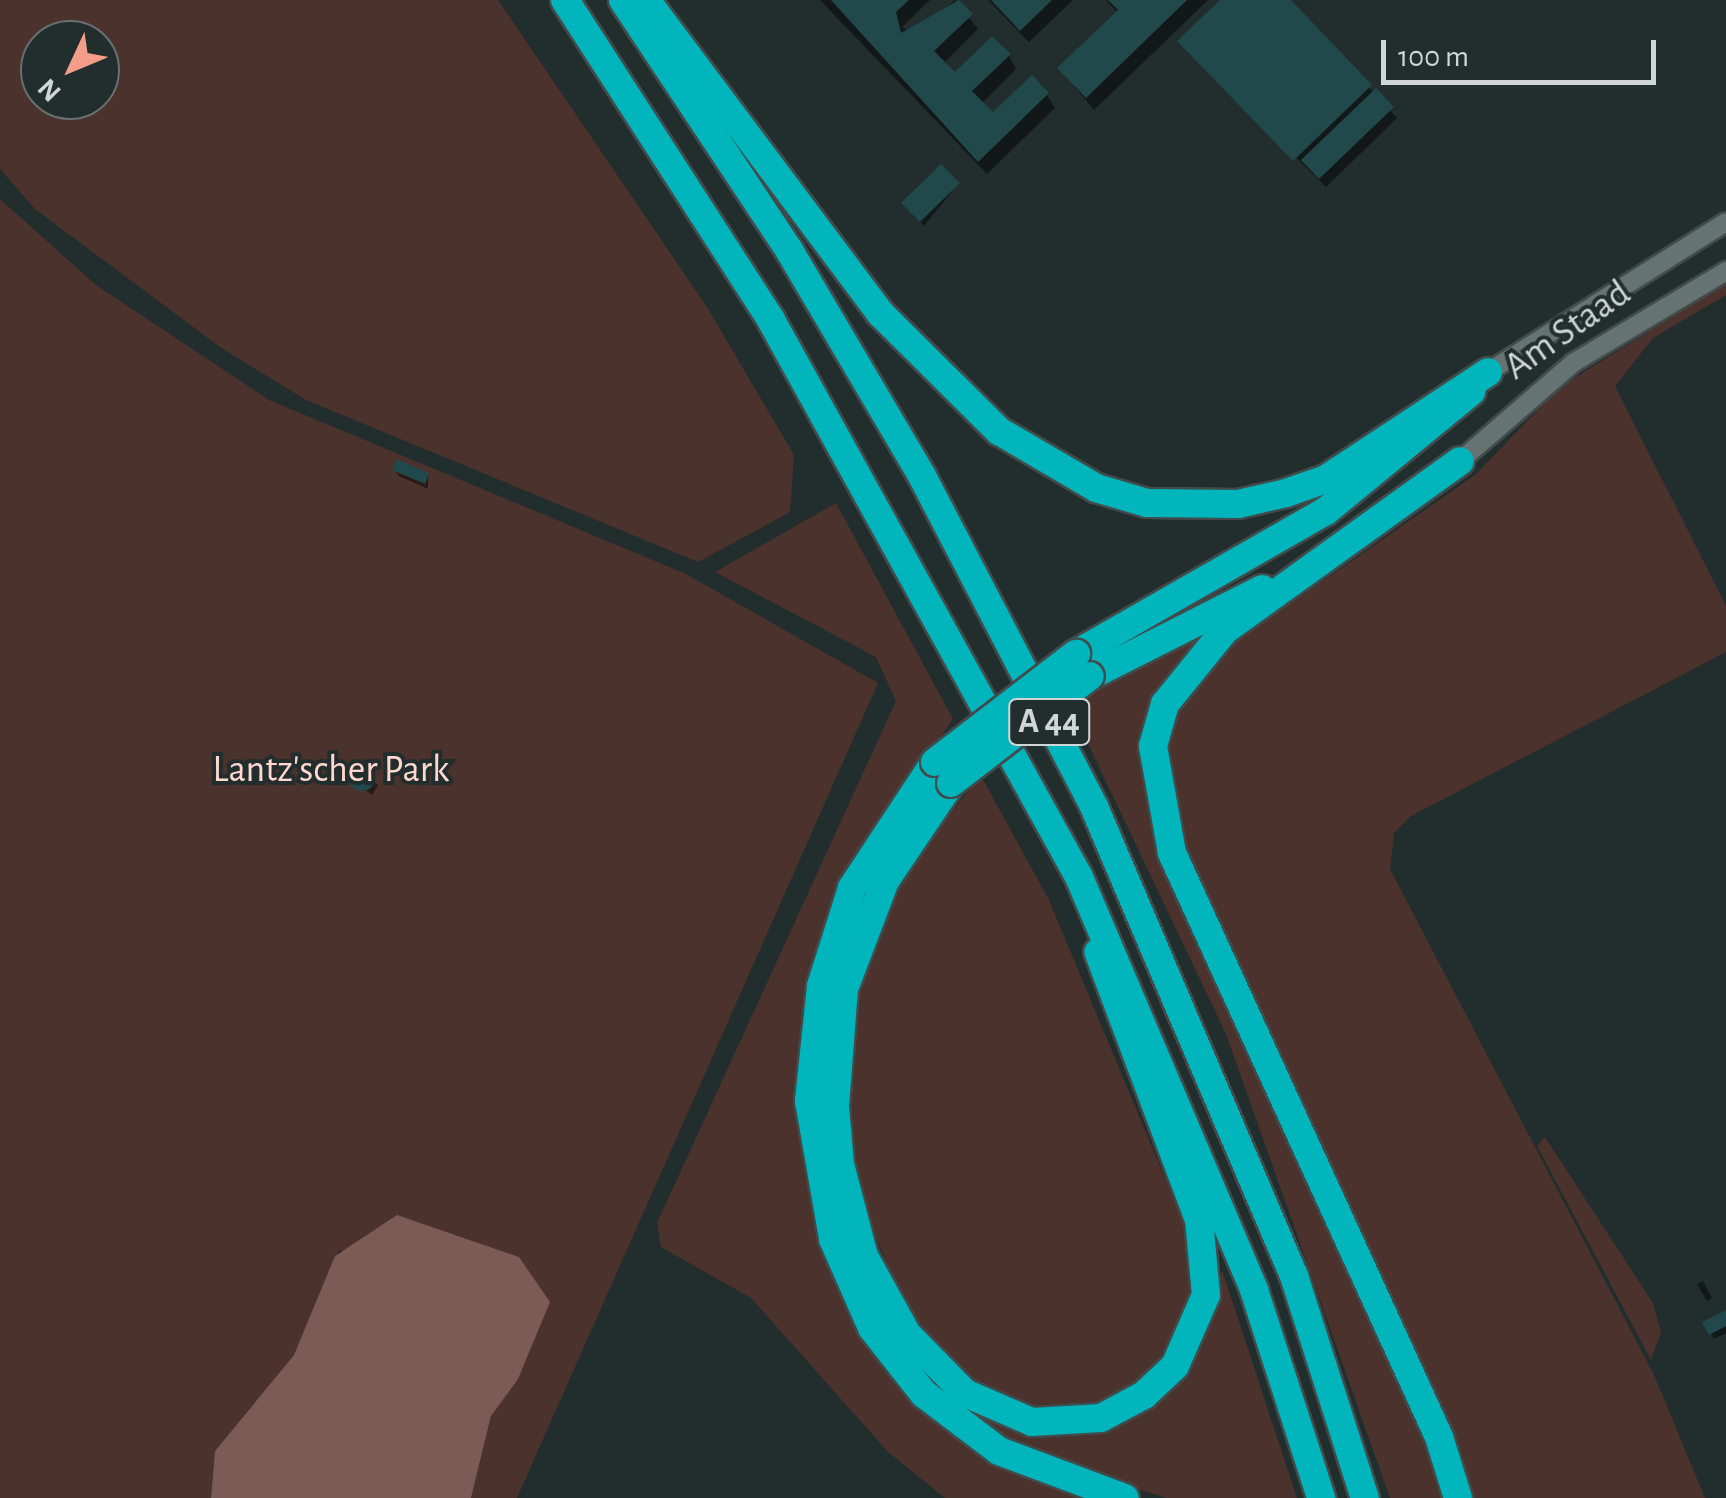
<!DOCTYPE html>
<html>
<head>
<meta charset="utf-8">
<style>
  body { margin:0 }
  #map { position:relative; width:1726px; height:1498px; overflow:hidden; background:#222d2d; font-family:"Alegreya Sans",sans-serif }
  div>[style] { position:absolute }
  .green>* { inset:0; background:#4c322c }
  .water>* { inset:0; background:#7b5b53 }
  .shadow>* { inset:0; background:#0007 }
  .building>* { inset:0; background:#21494b }
  .round { border-radius:50% }
  .roads { filter:drop-shadow(2px 0 #424b4b) drop-shadow(-2px 0 #424b4b) drop-shadow(0 2px #424b4b) drop-shadow(0 -2px #424b4b) }
  .tertiary>* { height:18px; margin:-9px; padding:0 9px; transform-origin:9px; border-radius:9px; background:#667373 }
  .motorway>* { height:28px; margin:-14px; padding:0 14px; transform-origin:14px; border-radius:14px; background:#00b5bc }
  .bridges { filter:drop-shadow(2px 0 #424b4b) drop-shadow(-2px 0 #424b4b) drop-shadow(0 2px #424b4b) drop-shadow(0 -2px #424b4b) }
  .motorway-bridge>* { height:28px; margin:-14px; padding:0 14px; transform-origin:14px; border-radius:14px; background:#00b5bc }
  span { translate:-50% -50%; white-space:nowrap; text-align:center; line-height:1.15; -webkit-text-stroke:8px #222d2d; paint-order:stroke }
  .shield-label span { padding:2px 8px; background:#222d2d; border:2px solid; border-radius:8px; -webkit-text-stroke-width:0 }
  .shield-label { font-size:35px; color:#d0d6d7; font-weight:700 }
  .street-label { font-size:38px; color:#d0d6d7 }
  .park-label { font-size:38px; color:#fed7ce }
  .north { position:absolute; left:20px; top:20px; width:100px; height:100px; box-sizing:border-box; background:#222d2d; border:2px solid #687171; border-radius:50%; rotate:226deg; font-size:28px; font-weight:700; line-height:40px; text-align:center; color:#d0d6d7 }
  .north::after { content:''; display:block; margin:auto; width:35px; height:45px; background:#f49e89; clip-path:polygon(50% 0,100% 100%,50% 72%,0 100%) }
  .scale { position:absolute; left:1381px; top:40px; width:275px; height:45px; box-sizing:border-box; border:5px solid #d0d6d7; border-top:0; padding-left:12px; font-size:30px; line-height:35px; white-space:nowrap; color:#d0d6d7; -webkit-text-stroke:8px #222d2d; paint-order:stroke }
</style>
</head>
<body>
<div id="map">
  <div class="green">
    <i style="clip-path:polygon(evenodd,0 0,498px 0,707px 307px,794px 455px,790px 512px,698px 562px,306px 400px,220px 347px,35px 209px,0 169px,0 0,40px 40px,100px 40px,100px 100px,40px 100px,40px 40px)"></i>
    <i style="clip-path:polygon(0 199px,96px 285px,269px 400px,686px 574px,878px 683px,517px 1498px,471px 1498px,491px 1416px,534px 1334px,339px 1250px,294px 1355px,215px 1451px,211px 1498px,0 1498px)"></i>
    <i style="clip-path:polygon(1726px 283px,1726px 295px,1653px 338px,1615px 386px,1726px 606px,1726px 652px,1411px 816px,1394px 833px,1390px 869px,1654px 1375px,1705px 1498px,1390px 1498px,1226px 1034px,1070px 706px,1208px 624px,1297px 599px,1475px 475px,1560px 387px)"></i>
    <i style="clip-path:polygon(836px 503px,953px 719px,858px 856px,825px 927px,800px 1026px,805px 1174px,822px 1248px,890px 1375px,937px 1422px,983px 1454px,1091px 1498px,945px 1498px,888px 1452px,751px 1298px,661px 1247px,657px 1223px,896px 701px,876px 657px,715px 572px)"></i>
    <i style="clip-path:polygon(981px 776px,1049px 900px,1192px 1243px,1190px 1308px,1179px 1334px,1136px 1384px,1083px 1408px,1021px 1407px,961px 1374px,909px 1317px,857px 1191px,847px 1091px,857px 989px,899px 877px)"></i>
    <i style="clip-path:polygon(1545px 1137px,1653px 1303px,1661px 1332px,1651px 1360px,1537px 1146px)"></i>
    <i style="clip-path:polygon(1222px 1270px,1297px 1498px,1167px 1498px,1090px 1475px,1013px 1445px,939px 1390px,979px 1416px,1040px 1435px,1132px 1417px,1189px 1369px,1216px 1312px)"></i>
  </div>
  <div class="water">
    <i style="clip-path:polygon(397px 1215px,519px 1257px,550px 1302px,518px 1379px,491px 1416px,471px 1498px,211px 1498px,215px 1451px,294px 1355px,335px 1256px)"></i>
  </div>
  <div class="shadow">
    <i style="clip-path:polygon(820px 0,930px 0,902px 27px,917px 36px,955px 0,978px 29px,943px 64px,954px 76px,1009px 56px,1016px 69px,981px 104px,993px 116px,1047px 95px,1055px 108px,987px 174px)"></i>
    <i style="clip-path:polygon(988px 0,1073px 0,1029px 42px)"></i>
    <i style="clip-path:polygon(1106px 0,1208px 0,1094px 110px,1060px 69px,1118px 13px)"></i>
    <i style="clip-path:polygon(1224px 0,1287px 0,1397px 118px,1326px 187px,1180px 42px)"></i>
    <i style="clip-path:polygon(958px 184px,924px 226px,908px 209px)"></i>
    <i style="clip-path:polygon(395px 470px,428px 475px,428px 489px,399px 476px)"></i>
    <i style="clip-path:polygon(357px 765px,378px 785px,372px 795px,348px 776px)"></i>
    <i style="clip-path:polygon(1703px 1281px,1712px 1298px,1707px 1301px,1697px 1284px)"></i>
    <i style="clip-path:polygon(1726px 1312px,1726px 1333px,1714px 1339px,1705px 1323px)"></i>
  </div>
  <div class="building">
    <i style="clip-path:polygon(831px 0,909px 0,896px 12px,901px 33px,959px 0,973px 14px,934px 51px,955px 72px,992px 36px,1011px 54px,972px 91px,993px 112px,1032px 75px,1049px 93px,978px 162px)"></i>
    <i style="clip-path:polygon(991px 0,1052px 0,1020px 31px)"></i>
    <i style="clip-path:polygon(1108px 0,1187px 0,1086px 98px,1057px 68px,1118px 10px)"></i>
    <i style="clip-path:polygon(1220px 0,1291px 0,1372px 85px,1293px 161px,1177px 41px)"></i>
    <i style="clip-path:polygon(1376px 88px,1394px 107px,1319px 179px,1301px 160px)"></i>
    <i style="clip-path:polygon(941px 164px,960px 183px,920px 222px,901px 203px)"></i>
    <i style="clip-path:polygon(397px 459px,429px 473px,425px 484px,392px 470px)"></i>
    <i class="round" style="left:349px;top:765px;width:26px;height:26px"></i>
    <i style="clip-path:polygon(1726px 1310px,1726px 1326px,1709px 1335px,1702px 1322px)"></i>
  </div>
  <div class="roads">
    <div class="tertiary">
      <i style="left:1488px;top:372px;width:281px;rotate:-32.2deg"></i>
      <i style="left:1460px;top:461px;width:150px;rotate:-40.9deg"></i>
      <i style="left:1573px;top:363px;width:179px;rotate:-31deg"></i>
    </div>
    <div class="motorway">
      <i style="left:565px;top:0;width:381px;rotate:57.2deg"></i>
      <i style="left:771px;top:320px;width:636px;rotate:61.06deg"></i>
      <i style="left:1079px;top:877px;width:449px;rotate:67deg"></i>
      <i style="left:1254px;top:1290px;width:219px;rotate:72.1deg"></i>
      <i style="left:623px;top:0;width:300px;rotate:56.4deg"></i>
      <i style="left:789px;top:250px;width:262px;rotate:59.5deg"></i>
      <i style="left:922px;top:476px;width:375px;rotate:62.5deg"></i>
      <i style="left:1095px;top:809px;width:508px;rotate:66.92deg"></i>
      <i style="left:1294px;top:1276px;width:233px;rotate:72.3deg"></i>
      <i style="left:646px;top:0;width:391px;rotate:53.2deg"></i>
      <i style="left:880px;top:313px;width:168px;rotate:44.8deg"></i>
      <i style="left:999px;top:431px;width:113px;rotate:30.4deg"></i>
      <i style="left:1096px;top:488px;width:53px;rotate:16.4deg"></i>
      <i style="left:1147px;top:503px;width:91px;rotate:0.6deg"></i>
      <i style="left:1238px;top:504px;width:49px;rotate:-12.9deg"></i>
      <i style="left:1286px;top:493px;width:42px;rotate:-19.3deg"></i>
      <i style="left:1326px;top:479px;width:194px;rotate:-33.4deg"></i>
      <i style="left:1076px;top:654px;width:288px;rotate:-29.8deg"></i>
      <i style="left:1326px;top:511px;width:188px;rotate:-39.4deg"></i>
      <i style="left:1090px;top:676px;width:193px;rotate:-26.8deg"></i>
      <i style="left:935px;top:762px;width:151px;rotate:123.4deg"></i>
      <i style="left:852px;top:888px;width:103px;rotate:107.6deg"></i>
      <i style="left:821px;top:986px;width:116px;rotate:96deg"></i>
      <i style="left:809px;top:1101px;width:140px;rotate:80.1deg"></i>
      <i style="left:833px;top:1239px;width:97px;rotate:66.3deg"></i>
      <i style="left:872px;top:1328px;width:84px;rotate:51.8deg"></i>
      <i style="left:924px;top:1394px;width:94px;rotate:37.2deg"></i>
      <i style="left:999px;top:1451px;width:134px;rotate:20.5deg"></i>
      <i style="left:951px;top:783px;width:118px;rotate:124deg"></i>
      <i style="left:885px;top:881px;width:116px;rotate:110.8deg"></i>
      <i style="left:844px;top:989px;width:117px;rotate:94.4deg"></i>
      <i style="left:835px;top:1106px;width:58px;rotate:85.1deg"></i>
      <i style="left:840px;top:1164px;width:95px;rotate:75.4deg"></i>
      <i style="left:864px;top:1256px;width:89px;rotate:61.1deg"></i>
      <i style="left:907px;top:1334px;width:83px;rotate:45.5deg"></i>
      <i style="left:965px;top:1393px;width:73px;rotate:23.4deg"></i>
      <i style="left:1032px;top:1422px;width:69px;rotate:-3.3deg"></i>
      <i style="left:1101px;top:1418px;width:49px;rotate:-28.1deg"></i>
      <i style="left:1144px;top:1395px;width:42px;rotate:-43.1deg"></i>
      <i style="left:1175px;top:1366px;width:77px;rotate:-66.4deg"></i>
      <i style="left:1206px;top:1295px;width:75px;rotate:-95.3deg"></i>
      <i style="left:1199px;top:1220px;width:286px;rotate:-110.6deg"></i>
      <i style="left:1458px;top:1498px;width:64px;rotate:-107.3deg"></i>
      <i style="left:1439px;top:1437px;width:642px;rotate:-114.57deg"></i>
      <i style="left:1172px;top:853px;width:109px;rotate:-100.1deg"></i>
      <i style="left:1153px;top:746px;width:44px;rotate:-74.1deg"></i>
      <i style="left:1165px;top:704px;width:95px;rotate:-51deg"></i>
      <i style="left:1225px;top:630px;width:289px;rotate:-35.7deg"></i>
    </div>
  </div>
  <div class="bridges">
    <div class="motorway-bridge">
      <i style="left:935px;top:762px;width:178px;rotate:-37.5deg"></i>
      <i style="left:951px;top:783px;width:175px;rotate:-37.6deg"></i>
    </div>
  </div>
  <div class="shield-label">
    <span style="left:1049px;top:722px">A 44</span>
  </div>
  <div class="street-label">
    <span style="left:1568px;top:331px;rotate:-35deg">Am Staad</span>
  </div>
  <div class="park-label">
    <span style="left:331px;top:771px">Lantz'scher Park</span>
  </div>
  <div class="north">N</div>
  <div class="scale">100 m</div>
</div>
</body>
</html>
